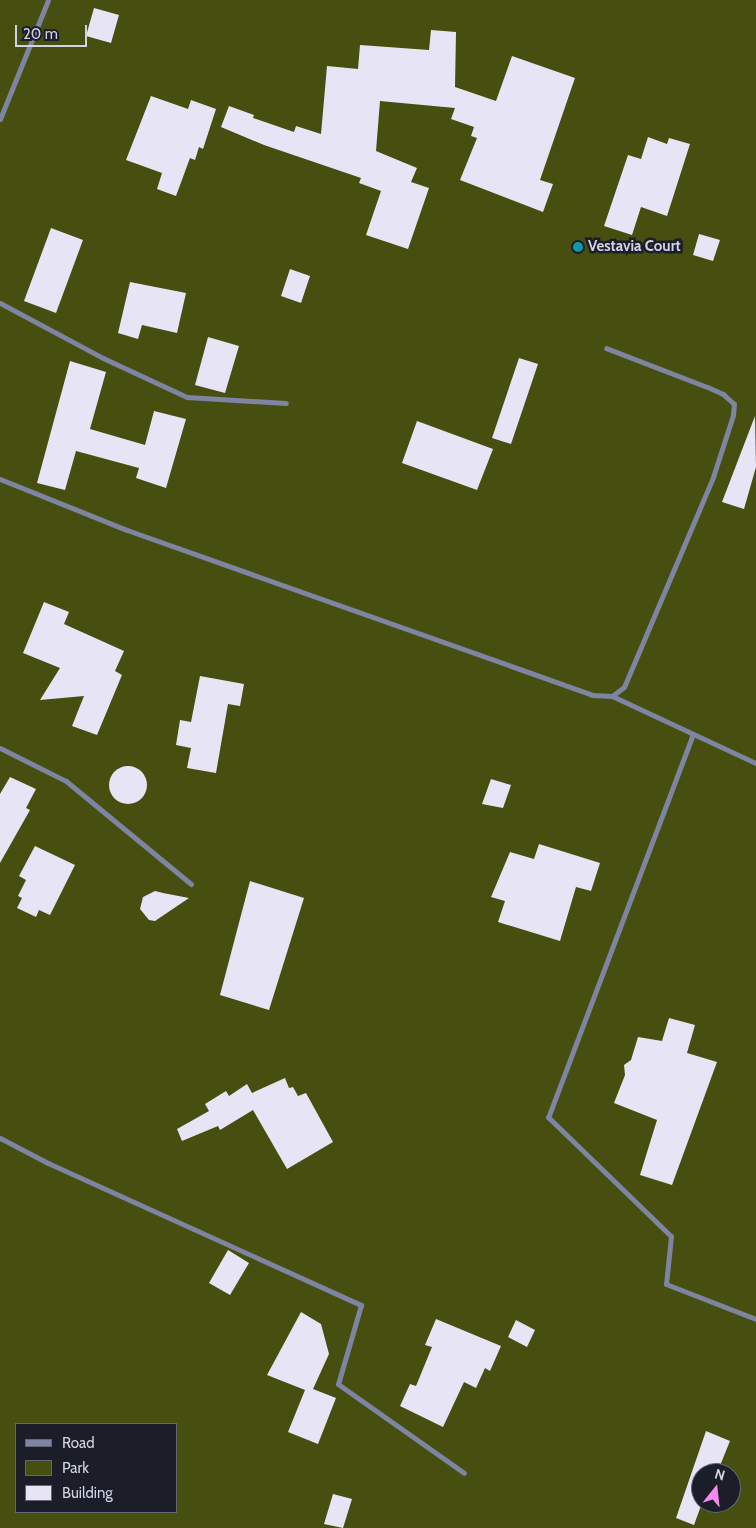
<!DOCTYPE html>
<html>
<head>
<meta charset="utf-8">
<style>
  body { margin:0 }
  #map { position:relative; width:756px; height:1528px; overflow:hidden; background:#30344e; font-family:Cabin,sans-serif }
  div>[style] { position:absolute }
  .green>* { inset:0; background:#464f10 }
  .building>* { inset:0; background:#e7e4f5 }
  .round { border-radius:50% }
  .street>* { height:5px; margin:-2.5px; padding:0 2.5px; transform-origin:2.5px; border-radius:2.5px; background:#7e84a1 }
  .dots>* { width:14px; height:14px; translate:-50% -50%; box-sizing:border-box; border:2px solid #1b1d29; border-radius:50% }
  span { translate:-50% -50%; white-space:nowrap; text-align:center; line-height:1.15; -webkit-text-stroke:5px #1b1d29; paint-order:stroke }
  .poi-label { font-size:15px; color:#d0d3e3; font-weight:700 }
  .left { translate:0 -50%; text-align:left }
  .legend { position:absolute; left:15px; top:1423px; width:162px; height:90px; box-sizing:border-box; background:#1b1d29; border:1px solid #636673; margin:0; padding:6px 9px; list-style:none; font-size:15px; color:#d0d3e3 }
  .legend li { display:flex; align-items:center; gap:10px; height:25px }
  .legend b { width:25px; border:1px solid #636673 }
  .north { position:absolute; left:691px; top:1463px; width:50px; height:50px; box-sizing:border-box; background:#1b1d29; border:1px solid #636673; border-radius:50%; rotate:16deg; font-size:14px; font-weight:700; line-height:20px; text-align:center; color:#d0d3e3 }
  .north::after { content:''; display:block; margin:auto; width:18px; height:22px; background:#f689ee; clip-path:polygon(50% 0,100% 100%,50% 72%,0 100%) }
  .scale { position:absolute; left:15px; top:25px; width:72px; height:22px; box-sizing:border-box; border:2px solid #d0d3e3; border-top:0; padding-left:6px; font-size:15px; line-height:18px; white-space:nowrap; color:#d0d3e3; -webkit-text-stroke:4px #1b1d29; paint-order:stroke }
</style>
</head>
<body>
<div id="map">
  <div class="green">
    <i style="clip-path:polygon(evenodd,0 0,756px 0,756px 1528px,0 1528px,0 0,16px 1424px,176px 1424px,176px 1512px,16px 1512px,16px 1424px,0 0,701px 1473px,731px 1473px,731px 1503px,701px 1503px,701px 1473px)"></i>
  </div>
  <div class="building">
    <i style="clip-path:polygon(94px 8px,119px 15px,111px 43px,86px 36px)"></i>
    <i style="clip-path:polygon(431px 30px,456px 32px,455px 87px,496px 101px,512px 56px,575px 78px,540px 180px,553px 184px,543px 212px,460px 180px,477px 138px,471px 136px,474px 127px,451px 119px,455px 108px,380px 101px,376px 151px,417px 168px,411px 182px,429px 188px,408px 249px,366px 235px,381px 191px,359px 183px,361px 178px,264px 145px,221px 127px,229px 106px,254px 115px,253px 118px,294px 132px,296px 126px,321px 134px,327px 66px,358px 69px,360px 45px,429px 50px)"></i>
    <i style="clip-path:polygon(151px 96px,188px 109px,191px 100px,216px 109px,203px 149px,199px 147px,195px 160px,190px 158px,176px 196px,157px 189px,162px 173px,126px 160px)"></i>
    <i style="clip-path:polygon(648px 137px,667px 144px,669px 138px,690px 144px,667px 216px,641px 207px,632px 235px,604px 226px,628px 155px,641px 159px)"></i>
    <i style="clip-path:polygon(51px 228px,83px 240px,56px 313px,24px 301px)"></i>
    <i style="clip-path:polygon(699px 234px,720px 240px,713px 261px,693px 255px)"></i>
    <i style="clip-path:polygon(290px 269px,310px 276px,301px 303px,281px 296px)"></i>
    <i style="clip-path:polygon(130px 282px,186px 293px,177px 333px,142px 325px,138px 339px,118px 333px)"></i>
    <i style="clip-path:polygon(208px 337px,239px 346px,225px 393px,195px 385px)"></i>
    <i style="clip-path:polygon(519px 358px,538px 364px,511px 444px,492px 438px)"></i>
    <i style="clip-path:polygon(70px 361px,106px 372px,90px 429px,145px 445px,154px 411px,186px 419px,166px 488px,136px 478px,139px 468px,76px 451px,65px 490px,37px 483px)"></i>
    <i style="clip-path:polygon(755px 416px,756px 467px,744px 509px,722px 502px)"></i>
    <i style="clip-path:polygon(417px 421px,493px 449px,477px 490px,402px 463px)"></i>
    <i style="clip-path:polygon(44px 602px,69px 612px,64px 624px,124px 651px,115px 671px,122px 675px,97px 735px,72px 726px,84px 696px,40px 700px,60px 668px,23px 653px)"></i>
    <i style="clip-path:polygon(200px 676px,244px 684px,240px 706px,228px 704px,216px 773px,187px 768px,191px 748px,176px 745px,180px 720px,191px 722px)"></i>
    <i class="round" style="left:109px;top:766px;width:38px;height:38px"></i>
    <i style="clip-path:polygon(10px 777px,36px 789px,26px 808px,30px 810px,0 863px,0 794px)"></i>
    <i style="clip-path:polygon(491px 779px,511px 785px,503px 808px,482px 804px)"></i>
    <i style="clip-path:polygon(539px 844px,600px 863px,591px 891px,576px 887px,560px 941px,498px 922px,505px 901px,491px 897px,510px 852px,534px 859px)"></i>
    <i style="clip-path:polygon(35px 846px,75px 865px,50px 915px,39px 910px,36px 917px,17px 908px,22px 898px,18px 896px,26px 880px,19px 876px)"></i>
    <i style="clip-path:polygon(250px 881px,304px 898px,269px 1010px,220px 995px)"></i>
    <i style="clip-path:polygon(155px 891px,163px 893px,189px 898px,155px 921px,149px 920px,140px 909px,143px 897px)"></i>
    <i style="clip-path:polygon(669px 1018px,695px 1025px,687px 1053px,717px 1062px,672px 1185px,640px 1175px,657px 1120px,614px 1103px,625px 1075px,624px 1065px,631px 1060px,638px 1037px,662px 1041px)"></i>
    <i style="clip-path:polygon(285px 1078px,289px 1088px,293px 1087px,298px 1096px,306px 1093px,333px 1142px,287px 1169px,253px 1110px,220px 1130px,218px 1126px,182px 1141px,177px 1129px,209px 1111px,205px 1104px,226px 1091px,229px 1096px,247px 1084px,252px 1093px)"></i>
    <i style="clip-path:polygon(228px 1250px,249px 1263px,230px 1295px,209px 1283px)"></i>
    <i style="clip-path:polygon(301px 1312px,321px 1324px,329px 1354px,313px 1389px,336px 1398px,318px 1444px,288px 1432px,305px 1390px,267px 1375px)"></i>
    <i style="clip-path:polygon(436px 1319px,501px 1346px,490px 1371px,485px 1368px,476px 1388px,464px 1382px,443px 1427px,400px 1406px,410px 1384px,416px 1386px,432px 1347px,425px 1345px)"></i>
    <i style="clip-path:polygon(516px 1320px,535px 1330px,527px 1347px,508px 1337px)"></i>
    <i style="clip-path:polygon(706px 1431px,730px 1441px,717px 1473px,701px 1473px,702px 1503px,694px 1525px,676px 1518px)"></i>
    <i style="clip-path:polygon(333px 1494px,352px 1499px,343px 1528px,324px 1524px)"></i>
  </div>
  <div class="street">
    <i style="left:0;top:119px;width:128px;rotate:-68deg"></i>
    <i style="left:0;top:303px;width:117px;rotate:28.1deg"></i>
    <i style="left:103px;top:358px;width:93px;rotate:24.9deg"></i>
    <i style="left:187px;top:397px;width:99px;rotate:3.5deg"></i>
    <i style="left:0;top:479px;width:137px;rotate:21.9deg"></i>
    <i style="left:127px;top:530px;width:493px;rotate:19.5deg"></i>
    <i style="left:592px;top:695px;width:20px;rotate:3deg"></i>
    <i style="left:612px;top:696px;width:15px;rotate:-37deg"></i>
    <i style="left:624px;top:687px;width:228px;rotate:-67deg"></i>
    <i style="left:713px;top:477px;width:65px;rotate:-72.1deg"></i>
    <i style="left:733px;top:415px;width:11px;rotate:-85deg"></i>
    <i style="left:734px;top:404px;width:15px;rotate:-138deg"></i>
    <i style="left:723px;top:394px;width:17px;rotate:-156deg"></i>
    <i style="left:707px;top:387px;width:108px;rotate:-158.9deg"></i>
    <i style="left:612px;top:696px;width:159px;rotate:25deg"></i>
    <i style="left:693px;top:734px;width:410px;rotate:110.7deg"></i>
    <i style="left:548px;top:1117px;width:171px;rotate:44.1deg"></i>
    <i style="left:671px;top:1236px;width:48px;rotate:95.9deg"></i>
    <i style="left:666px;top:1284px;width:97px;rotate:21.3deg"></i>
    <i style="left:0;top:748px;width:74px;rotate:26.6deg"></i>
    <i style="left:66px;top:781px;width:162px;rotate:39.5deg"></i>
    <i style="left:0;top:1138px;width:54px;rotate:27.5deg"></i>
    <i style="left:48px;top:1163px;width:344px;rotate:24.4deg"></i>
    <i style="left:361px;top:1305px;width:82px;rotate:106.2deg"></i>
    <i style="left:338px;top:1384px;width:154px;rotate:35.2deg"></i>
  </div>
  <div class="dots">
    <i style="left:578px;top:247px;background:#0f9aa8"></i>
  </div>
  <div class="poi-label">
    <span class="left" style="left:588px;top:247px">Vestavia Court</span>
  </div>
  <ul class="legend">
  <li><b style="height:6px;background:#7e84a1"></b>Road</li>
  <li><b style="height:14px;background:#464f10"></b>Park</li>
  <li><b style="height:14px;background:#e7e4f5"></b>Building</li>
  </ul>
  <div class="north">N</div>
  <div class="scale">20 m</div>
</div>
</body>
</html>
